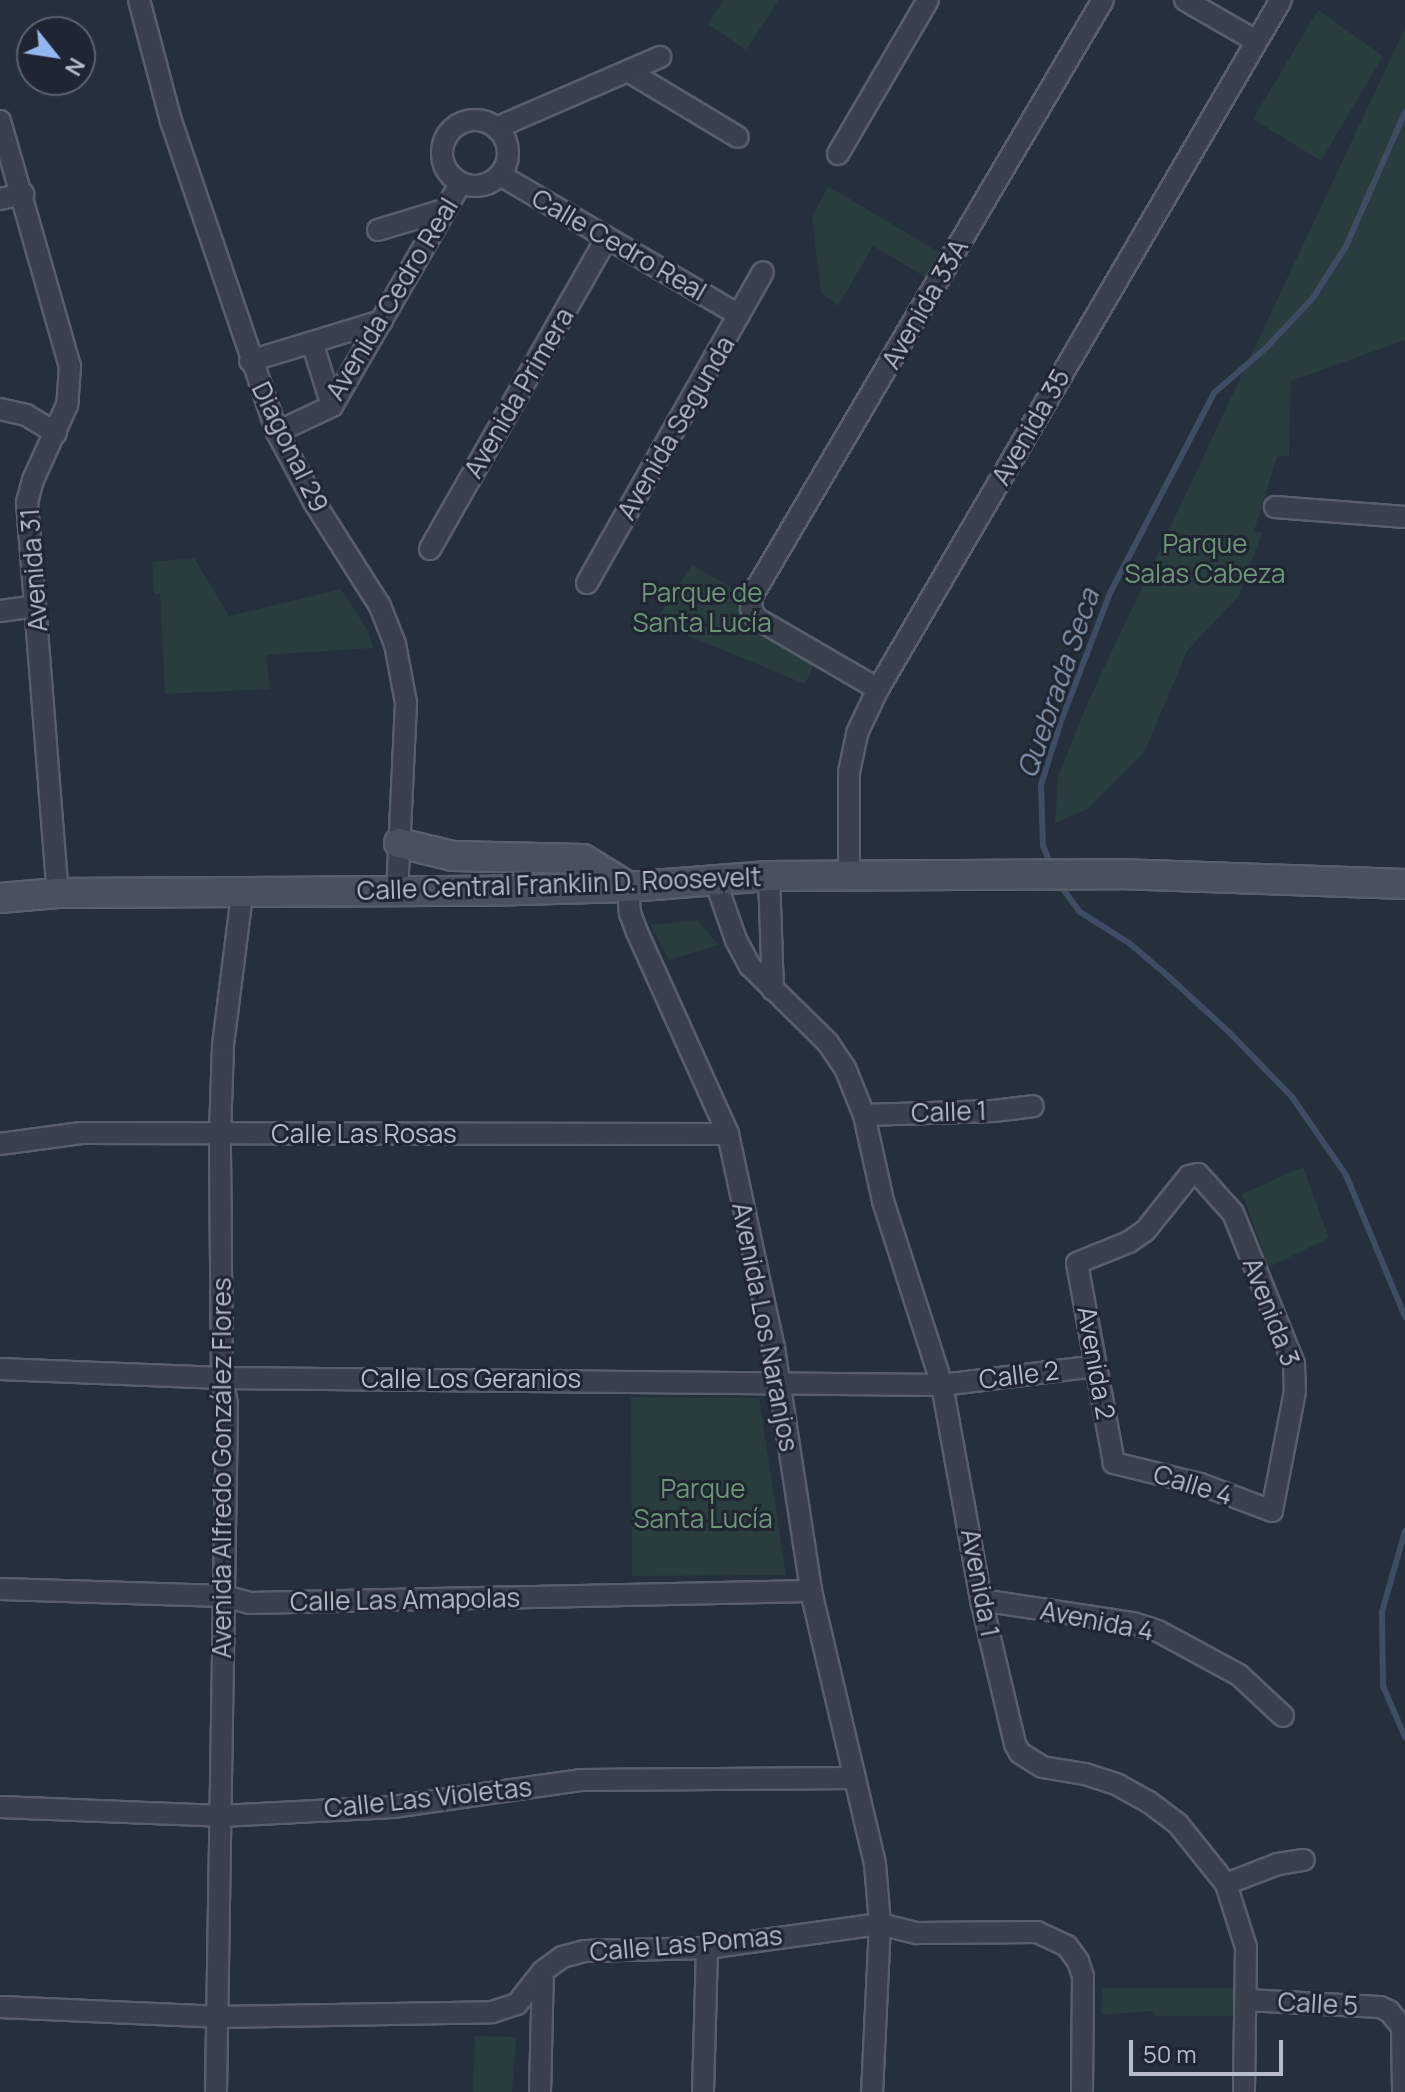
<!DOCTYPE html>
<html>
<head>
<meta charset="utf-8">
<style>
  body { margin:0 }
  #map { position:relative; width:1405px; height:2092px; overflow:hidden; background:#262f3c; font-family:Manrope,sans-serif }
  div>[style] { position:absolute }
  .green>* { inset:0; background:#293c3e }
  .stream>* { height:6px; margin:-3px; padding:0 3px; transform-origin:3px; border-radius:3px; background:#3e4d63 }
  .roads { filter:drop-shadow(2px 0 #585f6a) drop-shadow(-2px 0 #585f6a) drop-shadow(0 2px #585f6a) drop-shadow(0 -2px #585f6a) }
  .minor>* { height:20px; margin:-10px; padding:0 10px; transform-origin:10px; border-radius:10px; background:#3a414c }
  .minor>.ring { margin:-10px; padding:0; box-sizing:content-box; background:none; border:20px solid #3a414c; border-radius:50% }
  .secondary>* { height:28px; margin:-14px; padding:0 14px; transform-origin:14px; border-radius:14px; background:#49515f }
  span { translate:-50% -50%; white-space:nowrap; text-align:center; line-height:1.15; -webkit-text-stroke:6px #1f2631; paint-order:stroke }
  .street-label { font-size:26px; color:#b6bcc7 }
  .park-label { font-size:26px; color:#6f9679 }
  .water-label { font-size:28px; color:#8193ac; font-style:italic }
  .north { position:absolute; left:16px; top:16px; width:80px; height:80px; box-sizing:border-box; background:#1f2631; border:2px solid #5b626d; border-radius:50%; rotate:120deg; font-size:22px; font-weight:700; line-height:32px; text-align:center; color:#b6bcc7 }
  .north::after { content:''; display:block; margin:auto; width:28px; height:36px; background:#94b6ee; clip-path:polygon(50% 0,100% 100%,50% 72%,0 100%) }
  .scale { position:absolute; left:1129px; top:2040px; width:154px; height:36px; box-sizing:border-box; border:4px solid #b6bcc7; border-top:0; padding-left:10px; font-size:24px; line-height:28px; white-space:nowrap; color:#b6bcc7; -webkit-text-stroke:6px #1f2631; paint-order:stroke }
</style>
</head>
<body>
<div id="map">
  <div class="green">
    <i style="clip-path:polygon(724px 0,779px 0,746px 50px,708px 24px)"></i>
    <i style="clip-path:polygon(1318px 10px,1383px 56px,1321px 161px,1253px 119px)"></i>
    <i style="clip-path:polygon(1405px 28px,1405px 340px,1291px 381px,1289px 456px,1277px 457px,1254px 531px,1262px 533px,1239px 596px,1187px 651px,1145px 751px,1086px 810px,1055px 823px,1058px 776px,1087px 704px)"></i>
    <i style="clip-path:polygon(828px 186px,942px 254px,927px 278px,873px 246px,838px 306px,821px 293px,812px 216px)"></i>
    <i style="clip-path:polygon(194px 558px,229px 616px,341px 589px,368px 631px,373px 648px,266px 655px,270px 689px,165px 694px,160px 594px,154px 594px,152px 562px)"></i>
    <i style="clip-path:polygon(692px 565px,742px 594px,742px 614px,817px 658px,805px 684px,655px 622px)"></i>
    <i style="clip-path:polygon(697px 920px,719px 945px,669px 960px,651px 925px)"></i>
    <i style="clip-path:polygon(1303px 1167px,1329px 1238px,1269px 1267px,1242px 1194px)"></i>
    <i style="clip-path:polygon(631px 1397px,759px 1398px,786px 1575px,632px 1576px)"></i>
    <i style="clip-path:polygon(1102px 1988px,1234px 1988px,1234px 2016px,1156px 2016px,1152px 2011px,1101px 2015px)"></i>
    <i style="clip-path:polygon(475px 2036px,516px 2037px,512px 2092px,473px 2092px)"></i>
  </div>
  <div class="stream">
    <i style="left:1052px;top:868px;width:24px;rotate:-112deg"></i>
    <i style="left:1043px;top:846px;width:61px;rotate:-91.9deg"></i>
    <i style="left:1041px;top:785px;width:64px;rotate:-72.7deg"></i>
    <i style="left:1060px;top:724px;width:140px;rotate:-69.1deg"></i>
    <i style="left:1110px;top:593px;width:225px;rotate:-62.5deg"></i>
    <i style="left:1214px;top:393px;width:69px;rotate:-40.9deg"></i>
    <i style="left:1266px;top:348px;width:69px;rotate:-46.8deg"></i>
    <i style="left:1313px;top:298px;width:62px;rotate:-57.6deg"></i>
    <i style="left:1346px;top:246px;width:146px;rotate:-66.2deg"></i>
    <i style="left:1058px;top:882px;width:37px;rotate:54deg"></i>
    <i style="left:1080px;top:912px;width:58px;rotate:32.3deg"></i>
    <i style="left:1129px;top:943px;width:51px;rotate:40.2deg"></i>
    <i style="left:1168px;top:976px;width:84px;rotate:42.6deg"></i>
    <i style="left:1230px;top:1033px;width:89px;rotate:45.9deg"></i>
    <i style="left:1292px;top:1097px;width:95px;rotate:55.3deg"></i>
    <i style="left:1346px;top:1175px;width:154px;rotate:67.4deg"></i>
    <i style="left:1405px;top:1531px;width:84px;rotate:105.9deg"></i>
    <i style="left:1382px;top:1612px;width:74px;rotate:89.2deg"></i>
    <i style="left:1383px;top:1686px;width:56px;rotate:66.7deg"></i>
  </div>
  <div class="roads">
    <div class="minor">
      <i style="left:139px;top:0;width:125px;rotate:75.2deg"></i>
      <i style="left:171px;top:121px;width:329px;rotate:71.2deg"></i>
      <i style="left:277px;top:432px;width:79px;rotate:62.1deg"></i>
      <i style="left:314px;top:502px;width:123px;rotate:57.6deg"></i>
      <i style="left:380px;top:606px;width:41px;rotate:68.5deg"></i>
      <i style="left:395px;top:644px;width:60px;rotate:79.4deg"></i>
      <i style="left:406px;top:703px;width:188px;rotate:92.7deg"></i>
      <i style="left:1185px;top:0;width:82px;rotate:30deg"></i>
      <i style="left:628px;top:71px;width:128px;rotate:31deg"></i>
      <i class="ring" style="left:442px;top:120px;width:46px;height:46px"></i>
      <i style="left:0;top:121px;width:255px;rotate:74.1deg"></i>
      <i style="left:70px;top:366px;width:39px;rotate:94deg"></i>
      <i style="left:67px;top:405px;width:82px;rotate:114.4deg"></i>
      <i style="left:33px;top:480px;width:24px;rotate:105deg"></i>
      <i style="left:27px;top:503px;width:391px;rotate:85.5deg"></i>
      <i style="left:496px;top:128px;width:179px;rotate:-23.4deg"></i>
      <i style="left:838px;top:154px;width:178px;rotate:-59.7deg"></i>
      <i style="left:500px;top:175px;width:277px;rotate:30.4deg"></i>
      <i style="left:0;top:199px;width:24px;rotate:-12deg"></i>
      <i style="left:378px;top:230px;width:69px;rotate:-16.9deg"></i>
      <i style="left:312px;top:342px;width:67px;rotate:72.6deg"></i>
      <i style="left:250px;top:361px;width:138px;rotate:-16.9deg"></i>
      <i style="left:0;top:409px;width:27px;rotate:13deg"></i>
      <i style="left:26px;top:415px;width:35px;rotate:31deg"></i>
      <i style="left:277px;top:432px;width:61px;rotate:-25.3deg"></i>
      <i style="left:332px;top:406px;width:256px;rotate:-60deg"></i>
      <i style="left:1275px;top:507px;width:130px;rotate:4.4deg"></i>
      <i style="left:430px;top:549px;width:358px;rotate:-60.4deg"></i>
      <i style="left:587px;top:583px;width:357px;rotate:-60.5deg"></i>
      <i style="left:0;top:611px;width:35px;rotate:-8deg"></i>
      <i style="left:878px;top:689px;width:141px;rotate:-149.8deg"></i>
      <i style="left:756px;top:618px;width:11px;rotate:-117deg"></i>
      <i style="left:751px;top:608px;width:12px;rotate:-85deg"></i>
      <i style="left:752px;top:596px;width:692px;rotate:-59.51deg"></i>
      <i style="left:849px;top:875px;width:103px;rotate:-90deg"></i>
      <i style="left:849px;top:772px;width:40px;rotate:-78deg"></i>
      <i style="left:857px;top:733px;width:49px;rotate:-64.5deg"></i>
      <i style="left:878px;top:689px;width:798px;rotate:-59.68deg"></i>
      <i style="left:769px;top:876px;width:114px;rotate:88deg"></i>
      <i style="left:715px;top:880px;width:64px;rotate:70.7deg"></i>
      <i style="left:736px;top:940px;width:30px;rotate:62deg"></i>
      <i style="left:750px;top:966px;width:110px;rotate:44.6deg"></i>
      <i style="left:828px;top:1043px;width:30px;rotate:56deg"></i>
      <i style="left:845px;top:1068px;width:51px;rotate:68deg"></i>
      <i style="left:864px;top:1115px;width:88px;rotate:77.5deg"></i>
      <i style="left:883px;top:1201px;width:193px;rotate:72.2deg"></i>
      <i style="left:942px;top:1385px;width:219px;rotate:79.7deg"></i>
      <i style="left:981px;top:1600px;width:148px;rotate:76.7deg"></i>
      <i style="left:1015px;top:1744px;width:10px;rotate:61deg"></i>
      <i style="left:1020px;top:1753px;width:26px;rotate:32deg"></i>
      <i style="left:1042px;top:1767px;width:44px;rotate:9.2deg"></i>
      <i style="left:1085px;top:1774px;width:35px;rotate:18deg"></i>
      <i style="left:1118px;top:1785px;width:35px;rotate:29deg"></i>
      <i style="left:1149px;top:1802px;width:36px;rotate:37deg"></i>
      <i style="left:1178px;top:1824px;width:77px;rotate:51.3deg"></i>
      <i style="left:1226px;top:1884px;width:66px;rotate:72.4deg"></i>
      <i style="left:1246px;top:1947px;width:145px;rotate:90.8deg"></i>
      <i style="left:628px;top:887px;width:26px;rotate:86deg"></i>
      <i style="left:630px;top:913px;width:20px;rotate:70deg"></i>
      <i style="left:637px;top:932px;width:222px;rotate:65.7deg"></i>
      <i style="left:728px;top:1134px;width:219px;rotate:77.9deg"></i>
      <i style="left:774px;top:1348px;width:246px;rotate:81.3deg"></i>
      <i style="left:811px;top:1591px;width:280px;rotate:76.8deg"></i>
      <i style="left:875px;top:1864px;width:60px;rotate:85.2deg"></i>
      <i style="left:880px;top:1924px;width:168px;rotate:92.7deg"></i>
      <i style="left:864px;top:1115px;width:130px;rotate:-1.8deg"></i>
      <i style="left:994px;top:1111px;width:39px;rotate:-7deg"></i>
      <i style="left:0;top:1144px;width:82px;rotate:-7.7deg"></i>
      <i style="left:81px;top:1133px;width:647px;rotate:0.09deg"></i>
      <i style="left:1198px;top:1174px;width:52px;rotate:48.1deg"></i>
      <i style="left:1233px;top:1213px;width:163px;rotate:68deg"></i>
      <i style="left:1294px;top:1364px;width:27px;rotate:88deg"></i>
      <i style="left:1295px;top:1391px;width:122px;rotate:100.9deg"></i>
      <i style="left:1272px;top:1511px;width:77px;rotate:-159.4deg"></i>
      <i style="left:1200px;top:1484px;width:89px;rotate:-166.3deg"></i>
      <i style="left:1114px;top:1463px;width:203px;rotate:-100.5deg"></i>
      <i style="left:1077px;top:1263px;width:56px;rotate:-22deg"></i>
      <i style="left:1129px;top:1242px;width:19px;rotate:-35deg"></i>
      <i style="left:1145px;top:1231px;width:70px;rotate:-51.3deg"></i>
      <i style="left:1189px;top:1176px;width:9px;rotate:-13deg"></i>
      <i style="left:0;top:1369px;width:222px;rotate:2.3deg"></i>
      <i style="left:222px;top:1378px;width:720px;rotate:0.56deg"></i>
      <i style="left:942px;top:1385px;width:155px;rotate:-7deg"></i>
      <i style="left:0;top:1589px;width:224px;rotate:1.8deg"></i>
      <i style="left:224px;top:1596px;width:27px;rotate:15deg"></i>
      <i style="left:250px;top:1603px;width:561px;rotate:-1.23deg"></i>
      <i style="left:981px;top:1600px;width:154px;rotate:8.6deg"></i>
      <i style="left:1133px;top:1623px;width:26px;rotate:18deg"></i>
      <i style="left:1158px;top:1631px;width:92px;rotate:28.5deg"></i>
      <i style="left:1239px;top:1675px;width:60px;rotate:43deg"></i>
      <i style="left:0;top:1807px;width:221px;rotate:2.3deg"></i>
      <i style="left:221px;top:1816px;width:172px;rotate:-3deg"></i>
      <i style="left:393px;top:1807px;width:189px;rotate:-8.2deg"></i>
      <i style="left:580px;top:1780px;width:275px;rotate:-0.4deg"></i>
      <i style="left:1226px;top:1884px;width:56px;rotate:-21deg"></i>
      <i style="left:1278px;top:1864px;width:26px;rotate:-9deg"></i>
      <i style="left:1246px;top:2000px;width:134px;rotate:3deg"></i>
      <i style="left:1380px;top:2007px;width:10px;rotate:24deg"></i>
      <i style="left:1389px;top:2011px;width:21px;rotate:51deg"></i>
      <i style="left:1402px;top:2027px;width:65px;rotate:89.1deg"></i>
      <i style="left:0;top:2007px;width:217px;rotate:2.6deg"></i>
      <i style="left:217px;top:2017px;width:275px;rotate:-1deg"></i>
      <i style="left:492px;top:2012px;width:26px;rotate:-18deg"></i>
      <i style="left:517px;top:2004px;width:42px;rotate:-51.8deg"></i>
      <i style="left:543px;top:1971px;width:24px;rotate:-36deg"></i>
      <i style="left:562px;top:1957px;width:23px;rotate:-15deg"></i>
      <i style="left:584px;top:1951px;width:123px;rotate:-1.4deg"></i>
      <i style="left:707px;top:1948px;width:175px;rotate:-7.9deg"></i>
      <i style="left:880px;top:1924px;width:38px;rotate:14deg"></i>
      <i style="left:917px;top:1933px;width:120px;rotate:-0.5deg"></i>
      <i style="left:1037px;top:1932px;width:33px;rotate:25deg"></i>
      <i style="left:1067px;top:1946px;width:19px;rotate:54deg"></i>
      <i style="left:1078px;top:1961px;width:16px;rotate:72deg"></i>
      <i style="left:1083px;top:1976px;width:116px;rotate:90.5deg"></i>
      <i style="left:216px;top:2092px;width:688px;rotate:-89.08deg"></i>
      <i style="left:227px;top:1404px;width:26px;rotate:-101deg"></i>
      <i style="left:222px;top:1378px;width:245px;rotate:-90.5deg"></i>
      <i style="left:220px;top:1133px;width:88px;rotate:-88deg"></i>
      <i style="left:223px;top:1045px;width:152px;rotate:-82.8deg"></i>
      <i style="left:540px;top:2092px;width:120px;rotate:-88.6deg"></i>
      <i style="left:703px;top:2092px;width:144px;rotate:-88.4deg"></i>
    </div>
    <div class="secondary">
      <i style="left:399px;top:843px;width:56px;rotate:13.5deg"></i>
      <i style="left:453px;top:856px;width:130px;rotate:1.3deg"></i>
      <i style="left:583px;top:859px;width:52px;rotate:31.5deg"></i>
      <i style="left:0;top:898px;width:58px;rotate:-4.9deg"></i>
      <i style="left:58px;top:893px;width:424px;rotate:-0.3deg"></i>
      <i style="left:482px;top:891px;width:146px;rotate:-1.6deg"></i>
      <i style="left:628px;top:887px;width:141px;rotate:-4.5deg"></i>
      <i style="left:769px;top:876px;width:350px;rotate:-0.3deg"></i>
      <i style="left:1119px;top:874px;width:286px;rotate:2deg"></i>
    </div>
  </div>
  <div class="street-label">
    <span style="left:619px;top:245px;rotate:30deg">Calle Cedro Real</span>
    <span style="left:392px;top:299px;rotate:-59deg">Avenida Cedro Real</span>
    <span style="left:925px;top:304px;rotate:-60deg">Avenida 33A</span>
    <span style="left:519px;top:393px;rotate:-60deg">Avenida Primera</span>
    <span style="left:1031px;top:427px;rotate:-60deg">Avenida 35</span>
    <span style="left:676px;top:428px;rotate:-60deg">Avenida Segunda</span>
    <span style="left:290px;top:447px;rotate:64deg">Diagonal 29</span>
    <span style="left:34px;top:570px;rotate:-94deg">Avenida 31</span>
    <span style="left:559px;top:884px;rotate:-2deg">Calle Central Franklin D. Roosevelt</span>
    <span style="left:949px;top:1112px;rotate:-2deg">Calle 1</span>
    <span style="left:364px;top:1134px">Calle Las Rosas</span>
    <span style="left:1271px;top:1312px;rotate:69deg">Avenida 3</span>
    <span style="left:765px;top:1327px;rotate:79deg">Avenida Los Naranjos</span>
    <span style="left:1096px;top:1363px;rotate:80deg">Avenida 2</span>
    <span style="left:1019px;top:1375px;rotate:-7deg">Calle 2</span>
    <span style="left:471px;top:1379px">Calle Los Geranios</span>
    <span style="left:222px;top:1468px;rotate:-90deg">Avenida Alfredo González Flores</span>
    <span style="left:1193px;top:1485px;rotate:17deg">Calle 4</span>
    <span style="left:980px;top:1583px;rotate:79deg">Avenida 1</span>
    <span style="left:405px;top:1600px;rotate:-1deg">Calle Las Amapolas</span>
    <span style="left:1097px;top:1621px;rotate:11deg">Avenida 4</span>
    <span style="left:428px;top:1798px;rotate:-6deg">Calle Las Violetas</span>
    <span style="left:686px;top:1944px;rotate:-5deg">Calle Las Pomas</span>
    <span style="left:1318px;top:2004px;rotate:3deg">Calle 5</span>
  </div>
  <div class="park-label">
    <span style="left:1205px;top:559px">Parque<br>Salas Cabeza</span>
    <span style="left:702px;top:608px">Parque de<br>Santa Lucía</span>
    <span style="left:703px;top:1504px">Parque<br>Santa Lucía</span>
  </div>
  <div class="water-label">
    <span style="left:1057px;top:683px;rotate:-71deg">Quebrada Seca</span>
  </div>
  <div class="north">N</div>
  <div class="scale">50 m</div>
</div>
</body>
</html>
